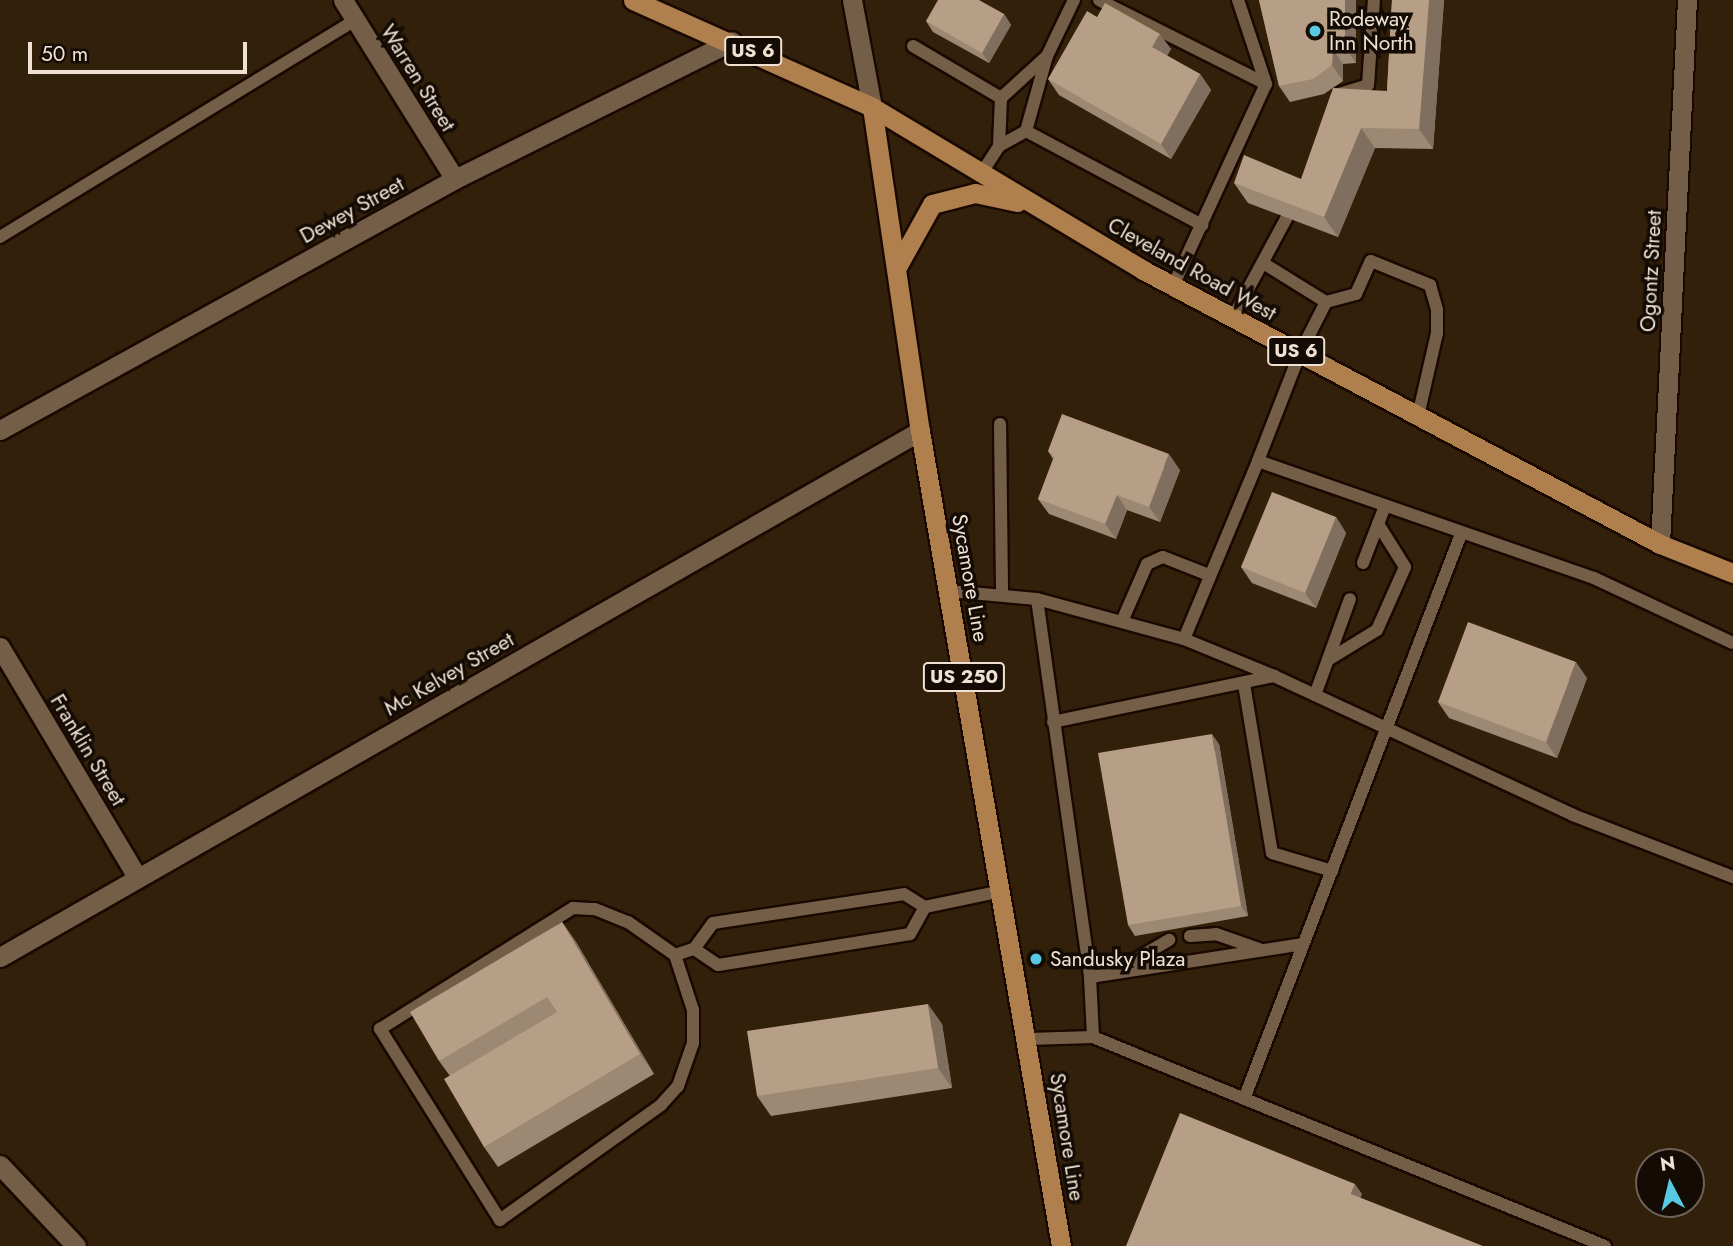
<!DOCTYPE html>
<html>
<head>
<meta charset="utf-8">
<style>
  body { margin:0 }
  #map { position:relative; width:1733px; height:1246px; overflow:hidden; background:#33200b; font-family:Jost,sans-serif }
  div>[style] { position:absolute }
  .roads { filter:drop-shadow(2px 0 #1a0900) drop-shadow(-2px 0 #1a0900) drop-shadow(0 2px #1a0900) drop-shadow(0 -2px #1a0900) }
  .service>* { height:12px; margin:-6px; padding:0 6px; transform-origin:6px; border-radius:6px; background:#755e48 }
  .minor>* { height:19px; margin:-9.5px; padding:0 9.5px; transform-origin:9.5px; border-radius:9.5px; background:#755e48 }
  .tertiary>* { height:19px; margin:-9.5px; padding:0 9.5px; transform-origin:9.5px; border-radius:9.5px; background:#755e48 }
  .primary>* { height:19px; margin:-9.5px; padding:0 9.5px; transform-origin:9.5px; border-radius:9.5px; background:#af804e }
  .wall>* { inset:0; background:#9d8873 }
  .shaded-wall>* { inset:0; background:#806f5e }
  .building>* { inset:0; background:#b79e86 }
  .dots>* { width:19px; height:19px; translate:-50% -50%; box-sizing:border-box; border:4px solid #140c04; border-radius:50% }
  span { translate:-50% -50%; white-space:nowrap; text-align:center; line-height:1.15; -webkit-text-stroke:7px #140c04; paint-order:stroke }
  .shield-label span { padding:2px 5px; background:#140c04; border:2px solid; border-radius:5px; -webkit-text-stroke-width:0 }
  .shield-label { font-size:19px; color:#efe2d5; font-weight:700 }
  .poi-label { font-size:21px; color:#efe2d5 }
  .left { translate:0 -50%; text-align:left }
  .street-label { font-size:21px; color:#efe2d5 }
  .north { position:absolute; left:1635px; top:1148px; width:70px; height:70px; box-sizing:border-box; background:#140c04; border:2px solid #6c6258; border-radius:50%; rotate:353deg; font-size:19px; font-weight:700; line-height:28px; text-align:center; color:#efe2d5 }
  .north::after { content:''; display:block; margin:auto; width:24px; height:32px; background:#58c9e3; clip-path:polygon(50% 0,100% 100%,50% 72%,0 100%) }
  .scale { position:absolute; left:28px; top:42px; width:219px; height:32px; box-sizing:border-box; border:4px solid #efe2d5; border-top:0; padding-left:9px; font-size:21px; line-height:24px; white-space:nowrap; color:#efe2d5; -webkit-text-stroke:5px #140c04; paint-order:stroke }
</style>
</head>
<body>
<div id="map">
  <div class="roads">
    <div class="service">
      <i style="left:1099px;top:0;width:187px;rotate:26.7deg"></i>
      <i style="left:913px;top:46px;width:102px;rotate:30.6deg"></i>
      <i style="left:1001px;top:98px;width:48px;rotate:92.4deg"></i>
      <i style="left:1339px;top:94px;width:30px;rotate:-17deg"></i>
      <i style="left:1368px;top:85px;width:85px;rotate:-86deg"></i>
      <i style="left:1001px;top:98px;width:62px;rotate:-42.4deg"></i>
      <i style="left:1026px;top:131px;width:200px;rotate:28.1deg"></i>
      <i style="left:981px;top:174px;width:33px;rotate:-57deg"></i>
      <i style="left:999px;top:146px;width:31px;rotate:-29deg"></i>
      <i style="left:1026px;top:131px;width:78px;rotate:-74.4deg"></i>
      <i style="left:1047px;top:56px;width:62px;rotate:-64.3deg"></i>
      <i style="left:0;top:237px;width:417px;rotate:-31.4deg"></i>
      <i style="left:1263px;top:263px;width:74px;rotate:31.8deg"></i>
      <i style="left:1326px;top:302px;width:57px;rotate:117deg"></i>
      <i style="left:1300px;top:353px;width:116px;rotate:111.3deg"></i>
      <i style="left:1258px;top:461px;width:356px;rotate:19.2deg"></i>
      <i style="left:1594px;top:578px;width:153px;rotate:25.1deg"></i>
      <i style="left:1173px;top:286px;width:222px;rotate:-65.3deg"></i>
      <i style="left:1266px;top:84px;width:89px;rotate:-108.4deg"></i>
      <i style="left:1326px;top:302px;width:31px;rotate:-15deg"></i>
      <i style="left:1356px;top:294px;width:36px;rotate:-66deg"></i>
      <i style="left:1371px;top:261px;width:64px;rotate:22.1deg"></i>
      <i style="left:1430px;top:285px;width:26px;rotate:74deg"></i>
      <i style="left:1437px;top:310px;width:23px;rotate:90deg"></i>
      <i style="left:1437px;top:333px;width:85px;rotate:102.9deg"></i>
      <i style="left:1233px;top:317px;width:114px;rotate:-61.6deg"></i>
      <i style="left:1000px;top:424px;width:170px;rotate:89.3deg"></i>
      <i style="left:1363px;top:563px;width:61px;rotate:-68.9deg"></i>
      <i style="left:949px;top:591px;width:88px;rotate:5.2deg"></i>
      <i style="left:1037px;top:599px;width:152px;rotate:15.2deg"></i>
      <i style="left:1184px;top:639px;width:193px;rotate:-67.4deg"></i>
      <i style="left:1037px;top:599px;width:382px;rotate:82deg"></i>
      <i style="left:1090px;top:977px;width:60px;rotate:87.1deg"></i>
      <i style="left:1123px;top:619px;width:60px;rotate:-66.4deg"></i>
      <i style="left:1147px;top:564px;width:17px;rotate:-24deg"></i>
      <i style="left:1163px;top:557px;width:49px;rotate:21.4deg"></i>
      <i style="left:1184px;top:639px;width:97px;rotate:22.3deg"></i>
      <i style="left:1274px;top:676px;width:330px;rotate:24.9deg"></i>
      <i style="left:1573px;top:815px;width:172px;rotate:21.2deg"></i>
      <i style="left:1328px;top:660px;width:57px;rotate:-31.5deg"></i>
      <i style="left:1377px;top:630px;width:69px;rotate:-66deg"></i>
      <i style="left:1405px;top:567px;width:51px;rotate:-122.1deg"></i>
      <i style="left:1244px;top:684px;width:171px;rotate:80.6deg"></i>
      <i style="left:1272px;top:853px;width:63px;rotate:16.7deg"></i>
      <i style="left:1315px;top:695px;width:102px;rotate:-70deg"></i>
      <i style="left:1053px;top:722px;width:226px;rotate:-11.8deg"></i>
      <i style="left:925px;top:907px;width:31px;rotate:119deg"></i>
      <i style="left:910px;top:934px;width:194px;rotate:170.8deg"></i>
      <i style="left:718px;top:965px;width:29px;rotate:-146deg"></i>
      <i style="left:694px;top:949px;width:32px;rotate:-54deg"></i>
      <i style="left:713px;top:923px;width:193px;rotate:-8.6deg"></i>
      <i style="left:904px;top:894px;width:25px;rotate:32deg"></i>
      <i style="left:925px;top:907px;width:79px;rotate:-11.7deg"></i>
      <i style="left:1190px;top:936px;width:26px;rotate:-4deg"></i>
      <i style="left:1216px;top:934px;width:46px;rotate:19.2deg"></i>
      <i style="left:675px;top:955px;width:58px;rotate:71.9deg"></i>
      <i style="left:693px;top:1010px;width:33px;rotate:90deg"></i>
      <i style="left:693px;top:1043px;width:46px;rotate:109.2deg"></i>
      <i style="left:678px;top:1086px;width:25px;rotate:132deg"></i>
      <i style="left:661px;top:1105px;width:198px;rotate:144.5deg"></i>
      <i style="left:500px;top:1220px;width:226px;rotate:-122.1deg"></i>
      <i style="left:380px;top:1029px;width:228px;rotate:-32.1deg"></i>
      <i style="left:573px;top:908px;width:22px;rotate:3deg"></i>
      <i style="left:595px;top:909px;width:35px;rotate:22deg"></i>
      <i style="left:628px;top:922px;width:57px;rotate:35.1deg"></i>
      <i style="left:675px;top:955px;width:20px;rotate:-18deg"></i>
      <i style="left:1121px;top:968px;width:56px;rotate:-30.3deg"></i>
      <i style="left:1090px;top:977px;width:216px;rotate:-8.8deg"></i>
      <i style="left:1028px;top:1039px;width:65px;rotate:-1.8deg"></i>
      <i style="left:1093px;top:1037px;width:553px;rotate:22.21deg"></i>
      <i style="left:1244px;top:1099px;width:605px;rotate:-68.99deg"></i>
    </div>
    <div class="minor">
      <i style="left:343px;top:0;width:211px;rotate:58deg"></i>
      <i style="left:0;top:430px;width:520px;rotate:-28.88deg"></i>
      <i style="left:455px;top:179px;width:309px;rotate:-26.5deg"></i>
      <i style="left:1660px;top:544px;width:545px;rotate:-87.16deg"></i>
      <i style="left:0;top:647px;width:268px;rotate:59.2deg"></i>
      <i style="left:0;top:957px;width:1060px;rotate:-29.76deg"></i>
    </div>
    <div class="tertiary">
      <i style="left:852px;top:0;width:109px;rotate:79.4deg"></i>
      <i style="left:0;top:1165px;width:111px;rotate:46.8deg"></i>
    </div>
    <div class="primary">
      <i style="left:633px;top:0;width:262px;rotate:24.1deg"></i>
      <i style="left:872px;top:107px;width:316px;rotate:31deg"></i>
      <i style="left:1143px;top:270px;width:585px;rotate:27.92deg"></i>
      <i style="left:1660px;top:544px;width:79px;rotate:21.7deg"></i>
      <i style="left:872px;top:107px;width:328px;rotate:81.6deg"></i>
      <i style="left:920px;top:431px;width:827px;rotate:80.18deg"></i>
      <i style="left:897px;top:267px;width:72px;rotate:-60.9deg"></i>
      <i style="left:932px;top:204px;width:44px;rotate:-14.3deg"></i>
      <i style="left:975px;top:193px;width:43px;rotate:12.1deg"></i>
    </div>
  </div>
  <div class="wall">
    <i style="clip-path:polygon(1259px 0,1356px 0,1356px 63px,1343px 64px,1343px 81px,1324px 94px,1290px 102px,1279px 86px)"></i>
    <i style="clip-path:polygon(1392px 0,1444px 0,1433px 149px,1375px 148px,1338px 237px,1248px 203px,1234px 183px,1301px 179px,1387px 91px)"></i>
    <i style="clip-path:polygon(1004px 14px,1011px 25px,989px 63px,933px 32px,926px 21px)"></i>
    <i style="clip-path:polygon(1097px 17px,1171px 49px,1167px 56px,1200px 74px,1211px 90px,1171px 159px,1059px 95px,1048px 79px)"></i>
    <i style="clip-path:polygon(1048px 451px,1180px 470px,1160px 522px,1127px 510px,1116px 539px,1049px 514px,1038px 499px,1053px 459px)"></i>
    <i style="clip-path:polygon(1336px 517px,1346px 533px,1316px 608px,1252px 583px,1241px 567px)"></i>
    <i style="clip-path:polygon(1587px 678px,1557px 758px,1449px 718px,1438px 702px)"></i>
    <i style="clip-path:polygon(1219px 744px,1248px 916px,1135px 936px,1128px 925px)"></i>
    <i style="clip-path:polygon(562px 922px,576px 942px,654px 1074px,498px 1167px,484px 1147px,450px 1076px,439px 1061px)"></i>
    <i style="clip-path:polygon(942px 1024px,952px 1088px,771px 1116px,757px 1096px)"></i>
  </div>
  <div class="shaded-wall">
    <i style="clip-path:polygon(1345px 0,1356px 0,1356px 63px,1345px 47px)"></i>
    <i style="clip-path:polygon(1429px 0,1444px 0,1433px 149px,1419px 129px)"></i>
    <i style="clip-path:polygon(1004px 14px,1011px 25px,989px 63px,982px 53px)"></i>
    <i style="clip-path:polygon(1160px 34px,1171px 49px,1163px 63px,1152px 47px)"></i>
    <i style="clip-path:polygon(1333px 49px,1343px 64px,1343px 81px,1332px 65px)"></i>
    <i style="clip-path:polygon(1200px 74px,1211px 90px,1171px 159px,1161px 144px)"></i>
    <i style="clip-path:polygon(1361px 128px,1375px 148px,1338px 237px,1324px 217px)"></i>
    <i style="clip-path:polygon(1169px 454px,1180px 470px,1160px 522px,1149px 507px)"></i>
    <i style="clip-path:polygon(1117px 495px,1127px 510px,1116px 539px,1105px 524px)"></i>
    <i style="clip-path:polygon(1336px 517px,1346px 533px,1316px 608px,1305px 593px)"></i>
    <i style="clip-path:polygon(1576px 662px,1587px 678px,1557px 758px,1546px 742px)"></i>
    <i style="clip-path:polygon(1212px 734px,1219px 744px,1248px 916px,1241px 906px)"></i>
    <i style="clip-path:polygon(562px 922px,576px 942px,654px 1074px,640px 1054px)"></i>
    <i style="clip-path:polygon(928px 1004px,942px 1024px,952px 1088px,938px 1068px)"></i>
    <i style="clip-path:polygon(1355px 1184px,1362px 1194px,1358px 1205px,1351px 1194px)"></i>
  </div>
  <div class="building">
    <i style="clip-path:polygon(938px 0,979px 0,1004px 14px,982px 53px,926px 21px)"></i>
    <i style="clip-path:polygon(1259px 0,1345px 0,1345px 47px,1333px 49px,1332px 65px,1313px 79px,1279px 86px)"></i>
    <i style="clip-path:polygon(1392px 0,1429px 0,1419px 129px,1361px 128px,1324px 217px,1234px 183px,1244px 155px,1301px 179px,1333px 88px,1387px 91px)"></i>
    <i style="clip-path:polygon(1105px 3px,1160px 34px,1152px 47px,1200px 74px,1161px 144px,1048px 79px,1087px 11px,1097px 17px)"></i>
    <i style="clip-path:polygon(1062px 414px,1169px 454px,1149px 507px,1117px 495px,1105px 524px,1038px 499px,1054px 457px,1048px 451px)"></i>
    <i style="clip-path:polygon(1272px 492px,1336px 517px,1305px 593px,1241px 567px)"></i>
    <i style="clip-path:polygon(1468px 622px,1576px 662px,1546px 742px,1438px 702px)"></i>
    <i style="clip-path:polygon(1212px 734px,1241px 906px,1128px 925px,1098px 753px)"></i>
    <i style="clip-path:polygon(562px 922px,640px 1054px,484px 1147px,444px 1079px,557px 1012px,547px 997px,439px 1061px,410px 1012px)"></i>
    <i style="clip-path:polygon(928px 1004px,938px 1068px,757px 1096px,747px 1031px)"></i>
    <i style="clip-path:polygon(1180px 1113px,1355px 1184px,1351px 1194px,1483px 1246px,1126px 1246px)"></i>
  </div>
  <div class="dots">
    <i style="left:1315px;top:31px;background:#58c9e3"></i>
    <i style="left:1036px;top:959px;background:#58c9e3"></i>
  </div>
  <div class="shield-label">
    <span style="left:753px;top:51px">US 6</span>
    <span style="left:1296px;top:351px">US 6</span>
    <span style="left:964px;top:677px">US 250</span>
  </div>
  <div class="poi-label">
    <span class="left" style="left:1329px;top:31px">Rodeway<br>Inn North</span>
    <span class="left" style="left:1050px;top:959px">Sandusky Plaza</span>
  </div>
  <div class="street-label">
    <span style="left:418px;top:78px;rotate:58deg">Warren Street</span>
    <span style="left:352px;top:210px;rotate:-29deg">Dewey Street</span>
    <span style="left:1192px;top:269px;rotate:29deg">Cleveland Road West</span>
    <span style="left:1651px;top:271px;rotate:-87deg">Ogontz Street</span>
    <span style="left:970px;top:578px;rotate:80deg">Sycamore Line</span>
    <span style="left:449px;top:674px;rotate:-30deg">Mc Kelvey Street</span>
    <span style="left:88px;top:750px;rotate:59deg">Franklin Street</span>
    <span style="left:1067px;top:1137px;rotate:81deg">Sycamore Line</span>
  </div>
  <div class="north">N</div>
  <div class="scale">50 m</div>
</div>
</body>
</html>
